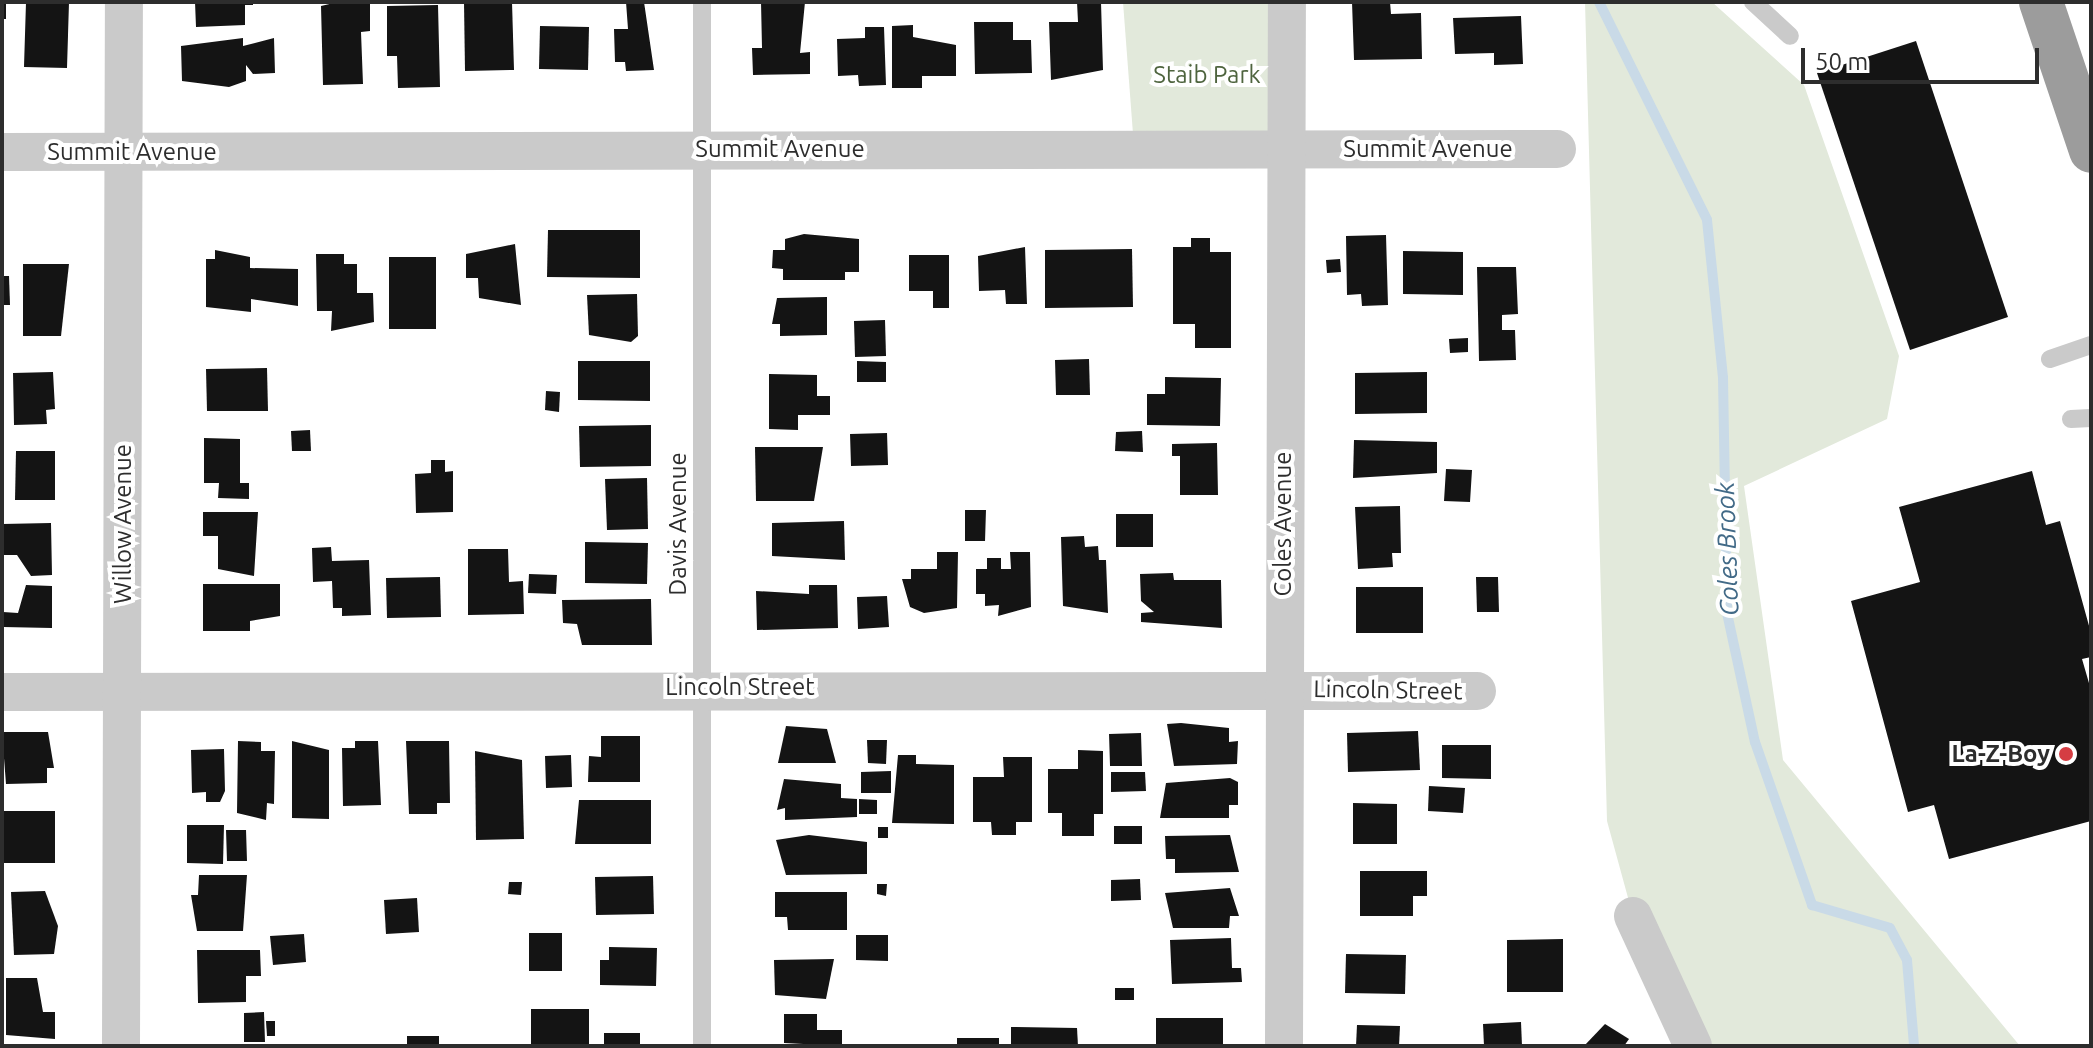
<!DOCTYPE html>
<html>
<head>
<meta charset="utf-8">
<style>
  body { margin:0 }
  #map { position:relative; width:2093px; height:1048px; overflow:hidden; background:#fff; font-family:Ubuntu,sans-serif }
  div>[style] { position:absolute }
  .green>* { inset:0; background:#e2e9db }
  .stream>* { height:10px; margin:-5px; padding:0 5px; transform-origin:5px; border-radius:5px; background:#c9dae7 }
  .building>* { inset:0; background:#141414 }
  .service>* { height:18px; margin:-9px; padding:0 9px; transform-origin:9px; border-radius:9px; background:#cacaca }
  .minor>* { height:38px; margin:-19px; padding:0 19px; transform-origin:19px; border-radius:19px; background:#cacaca }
  .trunk>* { height:44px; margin:-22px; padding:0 22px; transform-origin:22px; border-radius:22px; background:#9c9c9c }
  .dots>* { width:22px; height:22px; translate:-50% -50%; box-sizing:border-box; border:4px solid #fff; border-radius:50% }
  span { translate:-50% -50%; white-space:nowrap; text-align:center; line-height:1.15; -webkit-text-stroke:8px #fff; paint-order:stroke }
  .park-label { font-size:24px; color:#4e643e }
  .street-label { font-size:24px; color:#2d2d2d }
  .poi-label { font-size:24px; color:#2d2d2d; font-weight:700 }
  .right { translate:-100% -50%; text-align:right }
  .water-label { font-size:26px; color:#426a87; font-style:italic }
  .frame { position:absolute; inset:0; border:4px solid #2d2d2d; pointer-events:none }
  .scale { position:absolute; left:1801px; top:48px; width:238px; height:36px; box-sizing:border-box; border:4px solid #2d2d2d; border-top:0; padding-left:10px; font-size:24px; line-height:28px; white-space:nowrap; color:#2d2d2d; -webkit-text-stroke:6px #fff; paint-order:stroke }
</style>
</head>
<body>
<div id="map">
  <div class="green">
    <i style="clip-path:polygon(1123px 2px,1287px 2px,1285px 149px,1134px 147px)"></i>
    <i style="clip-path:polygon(1585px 2px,1712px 2px,1804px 85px,1899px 356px,1887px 419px,1744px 486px,1783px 760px,2020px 1046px,1703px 1046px,1633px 916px,1607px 821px)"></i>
  </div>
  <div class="stream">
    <i style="left:1599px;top:2px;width:243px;rotate:63.6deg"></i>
    <i style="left:1707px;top:220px;width:159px;rotate:84.2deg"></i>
    <i style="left:1723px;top:378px;width:235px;rotate:89deg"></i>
    <i style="left:1727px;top:613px;width:132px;rotate:77.8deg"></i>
    <i style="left:1755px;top:742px;width:173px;rotate:70.7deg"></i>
    <i style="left:1812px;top:905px;width:81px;rotate:16.4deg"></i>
    <i style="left:1890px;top:928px;width:36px;rotate:62deg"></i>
    <i style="left:1907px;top:960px;width:86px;rotate:85.3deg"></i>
  </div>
  <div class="building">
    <i style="clip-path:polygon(2px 2px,6px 2px,6px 19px,2px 19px)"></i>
    <i style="clip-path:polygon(26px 2px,69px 2px,67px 68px,24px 67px)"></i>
    <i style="clip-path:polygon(195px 2px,253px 2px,253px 5px,245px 5px,245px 25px,196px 27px)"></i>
    <i style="clip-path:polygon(338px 2px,370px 2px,370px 31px,361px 32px,363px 84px,323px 85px,321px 6px)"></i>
    <i style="clip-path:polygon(464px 2px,512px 2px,514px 70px,465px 71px)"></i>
    <i style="clip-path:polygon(626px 2px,644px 2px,654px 70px,626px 71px,625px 62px,615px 62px,614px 29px,628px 29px)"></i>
    <i style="clip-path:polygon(761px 2px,805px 2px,800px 53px,810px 52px,810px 74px,753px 75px,752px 48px,762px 48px)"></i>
    <i style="clip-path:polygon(1077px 2px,1101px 2px,1103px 70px,1051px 80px,1049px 22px,1078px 22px)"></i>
    <i style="clip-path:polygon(1352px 2px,1390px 2px,1391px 14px,1421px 13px,1422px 59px,1354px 60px)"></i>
    <i style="clip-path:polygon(438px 5px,440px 87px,398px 88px,397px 56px,387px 56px,387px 6px)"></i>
    <i style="clip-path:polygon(1521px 16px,1523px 64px,1494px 65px,1494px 53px,1455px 54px,1453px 18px)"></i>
    <i style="clip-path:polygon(974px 22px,1013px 22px,1013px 40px,1031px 40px,1032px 73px,975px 74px)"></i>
    <i style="clip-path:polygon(913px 25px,913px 37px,956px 45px,956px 76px,922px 76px,922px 88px,892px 88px,892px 26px)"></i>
    <i style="clip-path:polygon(540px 26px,589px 27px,588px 70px,539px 69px)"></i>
    <i style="clip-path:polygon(865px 27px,884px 27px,886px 85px,859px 86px,858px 75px,838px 76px,837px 39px,865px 38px)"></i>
    <i style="clip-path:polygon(243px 38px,243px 46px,274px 38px,275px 73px,253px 74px,246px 65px,246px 81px,229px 87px,182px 81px,181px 46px)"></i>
    <i style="clip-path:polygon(1916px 41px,2008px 317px,1910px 350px,1817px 73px)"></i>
    <i style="clip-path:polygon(548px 230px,640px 230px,640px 278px,547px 277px)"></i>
    <i style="clip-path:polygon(804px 234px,859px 239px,859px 272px,845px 272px,845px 280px,783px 280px,783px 269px,772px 268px,773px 250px,785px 250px,785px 239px)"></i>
    <i style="clip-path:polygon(1386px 235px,1388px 305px,1362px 306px,1361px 294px,1347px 295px,1346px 236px)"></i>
    <i style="clip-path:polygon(1191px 238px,1210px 238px,1210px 252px,1231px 252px,1231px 348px,1195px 348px,1195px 324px,1173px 324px,1173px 247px,1191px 247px)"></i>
    <i style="clip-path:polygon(515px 244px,521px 305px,479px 298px,478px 278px,466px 278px,466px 254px)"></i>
    <i style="clip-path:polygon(1025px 247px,1027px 304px,1006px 304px,1005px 290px,979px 291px,978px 256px)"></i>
    <i style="clip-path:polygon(1132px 249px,1133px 307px,1045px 308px,1045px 250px)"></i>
    <i style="clip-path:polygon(215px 250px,250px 257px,250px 268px,298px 269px,298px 306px,251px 299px,251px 312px,206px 307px,206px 259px,215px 259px)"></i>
    <i style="clip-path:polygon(1403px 251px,1463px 252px,1463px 295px,1403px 294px)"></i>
    <i style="clip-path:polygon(316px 254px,344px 254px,344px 264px,357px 264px,357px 293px,373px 293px,374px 322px,331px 331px,332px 311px,317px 311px)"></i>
    <i style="clip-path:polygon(909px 255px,949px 255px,949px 308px,933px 308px,933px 291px,909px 291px)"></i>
    <i style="clip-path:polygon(389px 257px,436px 257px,436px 329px,389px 329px)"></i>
    <i style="clip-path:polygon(1340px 259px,1341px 272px,1327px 273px,1326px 260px)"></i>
    <i style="clip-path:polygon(23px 264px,69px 264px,61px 336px,23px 336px)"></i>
    <i style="clip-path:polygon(1477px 267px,1516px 267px,1518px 314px,1502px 315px,1502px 330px,1515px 330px,1516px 360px,1479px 361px)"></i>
    <i style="clip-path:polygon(2px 276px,9px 276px,10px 305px,2px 305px)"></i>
    <i style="clip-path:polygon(637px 294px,638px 336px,631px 342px,589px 335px,587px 295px)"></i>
    <i style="clip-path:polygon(827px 297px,827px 335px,780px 336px,780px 324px,772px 324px,777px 298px)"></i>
    <i style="clip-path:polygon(885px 320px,886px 356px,855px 357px,854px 321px)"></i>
    <i style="clip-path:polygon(1468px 338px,1468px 352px,1450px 353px,1449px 339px)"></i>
    <i style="clip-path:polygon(1089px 359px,1090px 395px,1056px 395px,1055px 360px)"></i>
    <i style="clip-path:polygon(578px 361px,650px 361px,650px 401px,578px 400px)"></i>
    <i style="clip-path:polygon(857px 361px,886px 362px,886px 382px,857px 382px)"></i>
    <i style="clip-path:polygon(267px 368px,268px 411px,207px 411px,206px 369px)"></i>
    <i style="clip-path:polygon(53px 372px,55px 409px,46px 410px,47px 424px,14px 425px,13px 373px)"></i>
    <i style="clip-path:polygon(1427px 372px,1427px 413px,1355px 414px,1355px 373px)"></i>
    <i style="clip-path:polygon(769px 374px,817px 375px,817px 396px,830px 396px,830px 415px,798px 415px,798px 430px,769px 429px)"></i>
    <i style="clip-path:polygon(1165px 377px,1221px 378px,1220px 426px,1147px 425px,1147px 394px,1165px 394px)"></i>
    <i style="clip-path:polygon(546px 391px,560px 392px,559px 412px,545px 410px)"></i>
    <i style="clip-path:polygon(651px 425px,651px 466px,580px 467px,579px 426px)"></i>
    <i style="clip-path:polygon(310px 430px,311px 451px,292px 451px,291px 431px)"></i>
    <i style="clip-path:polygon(1142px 431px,1143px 452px,1115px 451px,1116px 432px)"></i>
    <i style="clip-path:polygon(887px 433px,888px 465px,851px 466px,850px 434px)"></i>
    <i style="clip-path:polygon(204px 438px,240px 439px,240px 483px,249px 483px,249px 499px,218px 498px,219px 483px,204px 483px)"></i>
    <i style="clip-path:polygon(1354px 440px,1437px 442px,1437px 473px,1353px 478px)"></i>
    <i style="clip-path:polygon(1217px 443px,1218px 495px,1180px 495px,1180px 456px,1172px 456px,1172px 444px)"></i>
    <i style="clip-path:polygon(755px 447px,823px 447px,814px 501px,756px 501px)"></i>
    <i style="clip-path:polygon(16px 451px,55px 451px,55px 500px,15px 500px)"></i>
    <i style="clip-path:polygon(431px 460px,445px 460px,445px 472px,453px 471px,453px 512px,416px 513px,415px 474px,431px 473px)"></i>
    <i style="clip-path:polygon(1446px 469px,1472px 470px,1470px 502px,1444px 501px)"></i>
    <i style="clip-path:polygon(2032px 471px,2046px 525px,2060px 521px,2091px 633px,2091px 657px,2082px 659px,2091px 690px,2091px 821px,1949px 859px,1934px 805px,1908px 812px,1851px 601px,1920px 582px,1899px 507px)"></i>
    <i style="clip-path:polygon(647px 478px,648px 529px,607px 530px,605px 479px)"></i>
    <i style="clip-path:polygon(1400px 506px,1401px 553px,1392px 553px,1393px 567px,1358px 569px,1355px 507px)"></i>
    <i style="clip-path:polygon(965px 510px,986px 510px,985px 541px,965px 541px)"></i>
    <i style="clip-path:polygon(203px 512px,258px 512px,254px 576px,218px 569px,218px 536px,203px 536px)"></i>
    <i style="clip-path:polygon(1116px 514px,1153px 514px,1153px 547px,1116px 547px)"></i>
    <i style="clip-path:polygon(844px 521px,845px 560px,772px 556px,772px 523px)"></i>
    <i style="clip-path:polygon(51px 523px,52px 575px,31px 576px,17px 555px,2px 555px,2px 524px)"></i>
    <i style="clip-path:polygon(1084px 536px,1085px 547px,1098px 546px,1099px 560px,1106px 560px,1108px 613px,1063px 606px,1061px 537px)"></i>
    <i style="clip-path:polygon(585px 542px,648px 543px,647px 584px,585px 583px)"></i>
    <i style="clip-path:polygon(331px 547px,332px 561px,369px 560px,371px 615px,342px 616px,342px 608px,333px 608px,332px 581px,313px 582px,312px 548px)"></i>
    <i style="clip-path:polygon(468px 549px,508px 549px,509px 582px,523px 581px,524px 614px,468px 615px)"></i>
    <i style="clip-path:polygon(937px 552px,958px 552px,957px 608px,924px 613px,910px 607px,902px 579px,911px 579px,911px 569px,937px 569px)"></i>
    <i style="clip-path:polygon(1010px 552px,1030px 552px,1031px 607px,998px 616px,999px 605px,985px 606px,985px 594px,976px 594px,976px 569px,987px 569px,987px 558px,1001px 558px,1001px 569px,1011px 569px)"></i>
    <i style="clip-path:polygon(1173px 573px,1174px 580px,1221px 580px,1222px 628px,1141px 622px,1141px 613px,1154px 612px,1141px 601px,1140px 574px)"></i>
    <i style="clip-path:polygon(529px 574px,557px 575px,556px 594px,528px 593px)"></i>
    <i style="clip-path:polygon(440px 577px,441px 617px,387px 618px,386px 578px)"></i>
    <i style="clip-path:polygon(1476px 577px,1498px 577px,1499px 612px,1477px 612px)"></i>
    <i style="clip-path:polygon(203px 584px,280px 584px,280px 616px,250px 621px,250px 631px,203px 631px)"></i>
    <i style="clip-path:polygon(26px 585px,52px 586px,52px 628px,3px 627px,3px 612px,18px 613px)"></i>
    <i style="clip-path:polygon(809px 585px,837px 585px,838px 628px,757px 630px,756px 591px,809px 594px)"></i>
    <i style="clip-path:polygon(1356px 587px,1423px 587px,1423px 633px,1356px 633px)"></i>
    <i style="clip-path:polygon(887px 596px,889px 627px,858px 629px,857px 597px)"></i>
    <i style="clip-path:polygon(651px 599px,652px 645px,582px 645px,577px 624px,563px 623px,562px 600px)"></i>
    <i style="clip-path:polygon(1181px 723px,1229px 728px,1229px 742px,1238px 741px,1237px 764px,1174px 766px,1167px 724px)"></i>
    <i style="clip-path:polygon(786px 726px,827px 729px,836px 763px,778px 763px)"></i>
    <i style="clip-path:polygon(1418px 731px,1420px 770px,1348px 772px,1347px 733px)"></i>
    <i style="clip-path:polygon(2px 732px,48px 732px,54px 768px,47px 768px,47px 783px,6px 784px)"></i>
    <i style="clip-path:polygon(1141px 733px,1142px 766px,1110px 766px,1109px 734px)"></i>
    <i style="clip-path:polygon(601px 736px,640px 736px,640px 782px,588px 782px,589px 756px,601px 757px)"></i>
    <i style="clip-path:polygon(867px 740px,887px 740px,886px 764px,868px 763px)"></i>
    <i style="clip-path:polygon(238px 741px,261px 742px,261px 751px,275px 751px,274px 804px,267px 803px,266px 820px,237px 813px)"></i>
    <i style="clip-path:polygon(292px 741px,329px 750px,329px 819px,292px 818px)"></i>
    <i style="clip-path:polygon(355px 741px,378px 741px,381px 805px,343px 806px,342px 748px,355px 748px)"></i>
    <i style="clip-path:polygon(406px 741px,449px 741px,450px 803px,437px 803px,437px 814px,409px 814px)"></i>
    <i style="clip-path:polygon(1442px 745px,1491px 745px,1491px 779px,1442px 778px)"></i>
    <i style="clip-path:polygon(224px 749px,225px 791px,220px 802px,206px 802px,206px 792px,192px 793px,191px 750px)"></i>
    <i style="clip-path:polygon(1078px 750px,1103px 751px,1103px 814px,1094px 814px,1094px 836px,1062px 836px,1062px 813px,1048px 813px,1048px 769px,1078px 769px)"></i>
    <i style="clip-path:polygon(475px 751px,522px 760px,524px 839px,476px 840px)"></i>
    <i style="clip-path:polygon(571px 755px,572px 787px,546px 788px,545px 756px)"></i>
    <i style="clip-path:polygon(898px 755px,916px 755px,916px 764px,954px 765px,954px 824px,892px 823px)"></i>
    <i style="clip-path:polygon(1003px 757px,1032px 757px,1032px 822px,1016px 822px,1016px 835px,992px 835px,991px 822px,973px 822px,973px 777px,1004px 777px)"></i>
    <i style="clip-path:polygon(891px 771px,891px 793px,861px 793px,861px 772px)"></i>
    <i style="clip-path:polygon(1111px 772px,1145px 772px,1146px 791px,1111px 792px)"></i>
    <i style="clip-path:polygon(1230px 778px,1238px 782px,1238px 805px,1229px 805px,1229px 818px,1160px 818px,1166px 783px)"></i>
    <i style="clip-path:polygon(784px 779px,841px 784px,841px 798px,857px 799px,857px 817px,785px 820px,785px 808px,777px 810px)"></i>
    <i style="clip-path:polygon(1429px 786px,1465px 788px,1463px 813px,1428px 811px)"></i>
    <i style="clip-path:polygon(859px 799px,877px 800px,877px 814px,859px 814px)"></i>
    <i style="clip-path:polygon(579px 800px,651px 800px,651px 844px,575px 844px)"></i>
    <i style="clip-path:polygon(1353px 803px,1397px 804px,1397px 844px,1353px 844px)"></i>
    <i style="clip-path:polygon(2px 811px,55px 811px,55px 863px,2px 863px)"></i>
    <i style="clip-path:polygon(187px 825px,224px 825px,223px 864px,187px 863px)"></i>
    <i style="clip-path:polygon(1114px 826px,1142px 826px,1142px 844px,1114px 844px)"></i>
    <i style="clip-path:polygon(878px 827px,888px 827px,888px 838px,878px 838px)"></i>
    <i style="clip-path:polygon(226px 830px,246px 830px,247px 861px,227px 861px)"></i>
    <i style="clip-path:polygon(809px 835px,867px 842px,867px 874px,786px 875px,776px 840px)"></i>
    <i style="clip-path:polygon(1230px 835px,1239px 872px,1175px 873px,1175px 859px,1166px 859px,1165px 836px)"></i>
    <i style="clip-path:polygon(1360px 871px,1427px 871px,1427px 896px,1413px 896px,1413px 916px,1360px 916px)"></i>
    <i style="clip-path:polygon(199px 875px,247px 875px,243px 931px,197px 931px,191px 895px,198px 895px)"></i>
    <i style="clip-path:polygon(653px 876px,654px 914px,596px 915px,595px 877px)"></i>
    <i style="clip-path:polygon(1140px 879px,1141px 900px,1111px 901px,1111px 880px)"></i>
    <i style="clip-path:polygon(509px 882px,522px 882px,521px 895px,508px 894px)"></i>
    <i style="clip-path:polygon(877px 884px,887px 884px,886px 896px,877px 894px)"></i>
    <i style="clip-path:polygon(1230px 888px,1239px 916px,1230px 916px,1229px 928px,1173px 928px,1165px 893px)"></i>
    <i style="clip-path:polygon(45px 891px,58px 926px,54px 954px,14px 955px,11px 892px)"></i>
    <i style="clip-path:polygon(775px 892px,847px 892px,847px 930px,788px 930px,787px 917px,775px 917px)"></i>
    <i style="clip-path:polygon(417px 898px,419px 932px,386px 934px,384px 900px)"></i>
    <i style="clip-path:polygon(529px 933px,562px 933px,562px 971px,529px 971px)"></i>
    <i style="clip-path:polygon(304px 934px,306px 962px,273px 965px,270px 936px)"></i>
    <i style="clip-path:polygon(856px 935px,888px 935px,888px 961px,856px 960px)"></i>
    <i style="clip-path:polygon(1231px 938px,1232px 968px,1241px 968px,1242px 982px,1172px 984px,1170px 940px)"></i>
    <i style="clip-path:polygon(1563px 939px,1563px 992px,1507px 992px,1507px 940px)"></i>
    <i style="clip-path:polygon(609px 947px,657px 948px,656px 986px,600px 985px,600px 960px,609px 960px)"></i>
    <i style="clip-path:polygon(197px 950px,260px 950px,261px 976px,246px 976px,246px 1002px,198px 1003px)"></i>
    <i style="clip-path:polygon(1346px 954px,1406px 955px,1405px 994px,1345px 993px)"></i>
    <i style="clip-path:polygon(834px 959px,826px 999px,775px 995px,774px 960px)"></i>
    <i style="clip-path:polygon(6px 978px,37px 978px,43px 1012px,55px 1012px,55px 1039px,6px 1035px)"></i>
    <i style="clip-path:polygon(1115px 988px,1134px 988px,1134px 1000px,1115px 1000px)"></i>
    <i style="clip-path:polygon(531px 1009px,589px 1009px,589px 1046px,531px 1046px)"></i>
    <i style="clip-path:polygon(264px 1012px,265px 1042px,244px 1042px,244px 1013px)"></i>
    <i style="clip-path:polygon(784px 1014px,817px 1014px,817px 1030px,842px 1030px,842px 1046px,784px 1043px)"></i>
    <i style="clip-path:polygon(1156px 1018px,1223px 1018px,1223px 1046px,1156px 1046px)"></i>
    <i style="clip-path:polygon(266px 1021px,275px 1021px,275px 1036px,267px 1036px)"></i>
    <i style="clip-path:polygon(1521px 1022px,1522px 1046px,1484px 1046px,1483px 1024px)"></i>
    <i style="clip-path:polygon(1605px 1024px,1629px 1039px,1624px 1046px,1584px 1046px)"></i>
    <i style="clip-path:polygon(1357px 1025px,1400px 1026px,1399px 1046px,1356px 1046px)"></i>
    <i style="clip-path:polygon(1011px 1027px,1077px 1028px,1078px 1046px,1011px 1046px)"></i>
    <i style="clip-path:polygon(604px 1033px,640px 1033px,640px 1046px,604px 1046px)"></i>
    <i style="clip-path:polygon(407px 1036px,439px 1036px,439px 1046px,407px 1046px)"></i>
    <i style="clip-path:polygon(957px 1038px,999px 1038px,999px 1046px,957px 1046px)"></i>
  </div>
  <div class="service">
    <i style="left:702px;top:2px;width:1044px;rotate:90deg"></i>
    <i style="left:1753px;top:2px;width:50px;rotate:42.6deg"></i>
    <i style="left:2050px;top:359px;width:43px;rotate:-18.9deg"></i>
    <i style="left:2071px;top:419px;width:20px;rotate:-3deg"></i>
  </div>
  <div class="minor">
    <i style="left:2px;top:152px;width:1555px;rotate:-0.11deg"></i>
    <i style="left:2px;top:692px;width:1475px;rotate:-0.04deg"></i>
    <i style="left:1633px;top:916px;width:143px;rotate:65.2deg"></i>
    <i style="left:121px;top:1046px;width:1044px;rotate:-89.84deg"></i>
    <i style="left:1284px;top:1046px;width:1044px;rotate:-89.84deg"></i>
  </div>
  <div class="trunk">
    <i style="left:2041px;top:2px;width:157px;rotate:71.4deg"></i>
  </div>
  <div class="dots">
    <i style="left:2066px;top:754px;background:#d53d43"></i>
  </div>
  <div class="park-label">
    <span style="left:1207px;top:75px">Staib Park</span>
  </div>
  <div class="street-label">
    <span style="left:780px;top:149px">Summit Avenue</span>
    <span style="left:1428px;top:149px">Summit Avenue</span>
    <span style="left:132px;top:152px">Summit Avenue</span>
    <span style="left:123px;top:524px;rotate:-90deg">Willow Avenue</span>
    <span style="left:678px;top:524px;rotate:-90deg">Davis Avenue</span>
    <span style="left:1283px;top:524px;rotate:-90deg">Coles Avenue</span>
    <span style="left:740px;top:687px">Lincoln Street</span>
    <span style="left:1388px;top:690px;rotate:1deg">Lincoln Street</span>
  </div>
  <div class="poi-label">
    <span class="right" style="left:2050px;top:754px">La-Z-Boy</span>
  </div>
  <div class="water-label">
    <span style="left:1727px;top:549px;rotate:-92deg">Coles Brook</span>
  </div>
  <div class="frame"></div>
  <div class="scale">50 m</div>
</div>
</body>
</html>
